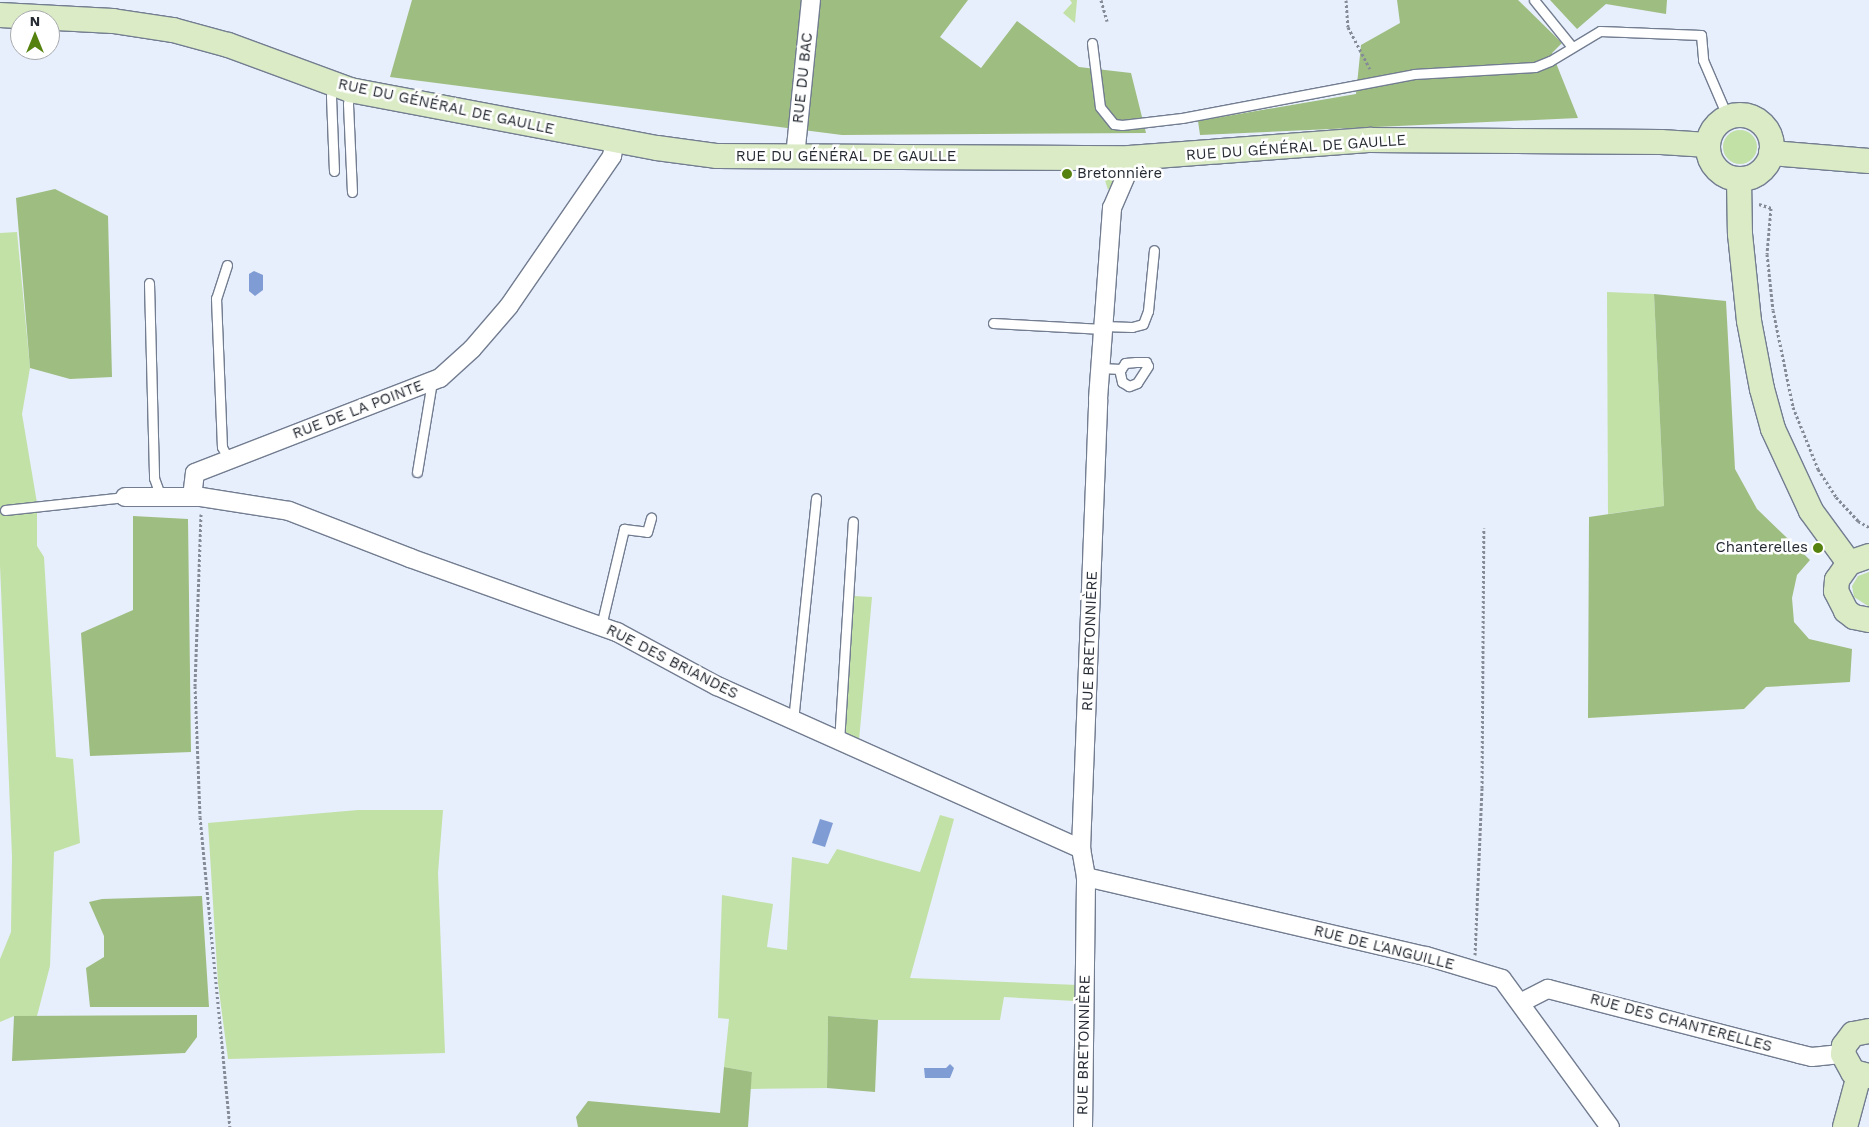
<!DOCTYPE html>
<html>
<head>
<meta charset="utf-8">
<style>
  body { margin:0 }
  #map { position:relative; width:1869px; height:1127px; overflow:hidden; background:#e7eefc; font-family:"Work Sans",sans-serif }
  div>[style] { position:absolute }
  .green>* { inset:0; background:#c2e1a6 }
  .round { border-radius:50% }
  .forest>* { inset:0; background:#9ebd80 }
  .water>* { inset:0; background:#7f9cd4 }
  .path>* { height:3px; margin-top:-1.5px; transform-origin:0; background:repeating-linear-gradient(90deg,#868c97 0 2.5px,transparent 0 5px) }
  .roads { filter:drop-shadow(1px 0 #727d90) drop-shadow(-1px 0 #727d90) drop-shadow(0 1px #727d90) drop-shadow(0 -1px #727d90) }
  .service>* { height:9px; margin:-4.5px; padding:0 4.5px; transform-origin:4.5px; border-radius:4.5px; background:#fff }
  .minor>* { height:18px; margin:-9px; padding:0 9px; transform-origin:9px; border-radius:9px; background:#fff }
  .secondary>* { height:24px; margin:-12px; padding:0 12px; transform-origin:12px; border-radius:12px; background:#daebc5 }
  .secondary>.ring { margin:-12px; padding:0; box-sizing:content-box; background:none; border:24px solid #daebc5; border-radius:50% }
  .dots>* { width:14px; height:14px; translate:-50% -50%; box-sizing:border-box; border:2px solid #fff; border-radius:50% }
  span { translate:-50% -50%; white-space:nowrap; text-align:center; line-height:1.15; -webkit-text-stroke:5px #fff; paint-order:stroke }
  .street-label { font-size:15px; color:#262b33 }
  .poi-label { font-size:15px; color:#262b33 }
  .left { translate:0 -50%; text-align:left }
  .right { translate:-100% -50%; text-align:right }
  .north { position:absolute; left:10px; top:10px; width:50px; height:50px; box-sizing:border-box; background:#fff; border:1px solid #a8aaad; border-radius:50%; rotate:0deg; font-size:14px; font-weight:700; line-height:20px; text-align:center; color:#262b33 }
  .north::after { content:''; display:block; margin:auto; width:18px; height:22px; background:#55820f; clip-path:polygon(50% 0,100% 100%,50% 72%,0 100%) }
</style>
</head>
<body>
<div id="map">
  <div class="green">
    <i style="clip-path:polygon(1070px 0,1077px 0,1075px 23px,1063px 13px,1072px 3px)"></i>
    <i class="round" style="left:1723px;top:130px;width:34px;height:34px"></i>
    <i style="clip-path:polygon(1119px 170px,1120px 173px,1108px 190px,1102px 171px)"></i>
    <i style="clip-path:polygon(17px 232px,30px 368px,22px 414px,37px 503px,37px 546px,44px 557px,56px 757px,73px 759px,80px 843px,54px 852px,50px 966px,37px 1016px,14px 1016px,0 1022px,0 959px,11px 932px,12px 856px,0 565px,0 233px)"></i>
    <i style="clip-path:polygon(1607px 292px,1654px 294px,1664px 506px,1608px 514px)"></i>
    <i style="clip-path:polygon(1869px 572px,1869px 606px,1868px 606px,1854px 597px,1852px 586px,1858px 576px)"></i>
    <i style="clip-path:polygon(854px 596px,872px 597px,859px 740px,842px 735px)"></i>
    <i style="clip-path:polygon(358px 810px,443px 810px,438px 873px,445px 1053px,228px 1059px,218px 983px,208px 823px)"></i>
    <i style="clip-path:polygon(940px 815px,954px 819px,910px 978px,1078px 985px,1075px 1001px,1004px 997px,1000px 1020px,878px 1020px,828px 1016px,827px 1088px,750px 1089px,752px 1072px,724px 1067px,729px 1019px,718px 1018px,722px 895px,773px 904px,767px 947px,787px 950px,792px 857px,828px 864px,837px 849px,920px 872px)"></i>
  </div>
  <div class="forest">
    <i style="clip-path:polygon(412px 0,968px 0,940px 37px,981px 68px,1017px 21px,1079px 67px,1131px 73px,1146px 133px,842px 135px,390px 77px)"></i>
    <i style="clip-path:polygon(1397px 0,1518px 0,1562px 43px,1552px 53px,1578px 118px,1200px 135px,1198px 121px,1356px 94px,1361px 45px,1400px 23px)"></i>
    <i style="clip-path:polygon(1550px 0,1667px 0,1666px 14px,1606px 4px,1577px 29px)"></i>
    <i style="clip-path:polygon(55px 189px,108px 216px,112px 377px,70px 379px,30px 368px,16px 198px)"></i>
    <i style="clip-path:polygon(1654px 294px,1726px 301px,1735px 469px,1757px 509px,1810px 560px,1797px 575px,1792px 598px,1794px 622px,1809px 639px,1852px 649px,1850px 682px,1766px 687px,1744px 709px,1588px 718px,1589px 517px,1664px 506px)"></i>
    <i style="clip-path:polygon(133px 516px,188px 519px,191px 752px,90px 756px,81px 633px,133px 610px)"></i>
    <i style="clip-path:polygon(202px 896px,209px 1007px,90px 1007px,86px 968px,104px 957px,104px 936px,89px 902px,102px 899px)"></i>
    <i style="clip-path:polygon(197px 1015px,197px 1037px,185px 1053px,12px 1061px,14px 1016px)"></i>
    <i style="clip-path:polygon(828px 1016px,878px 1020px,875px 1092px,827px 1088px)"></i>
    <i style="clip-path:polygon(724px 1067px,752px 1072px,748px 1127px,578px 1127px,576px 1117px,588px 1101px,720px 1113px)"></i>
  </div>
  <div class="water">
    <i style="clip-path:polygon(254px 271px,263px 275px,263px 290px,255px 296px,249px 291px,249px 274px)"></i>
    <i style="clip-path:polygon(820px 819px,833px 823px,825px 847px,812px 843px)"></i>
    <i style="clip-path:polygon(950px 1064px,954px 1068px,950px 1078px,925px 1078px,924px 1068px,946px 1068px)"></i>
  </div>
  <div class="path">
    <i style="left:1101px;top:0;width:22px;rotate:74deg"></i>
    <i style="left:1346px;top:0;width:27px;rotate:86deg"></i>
    <i style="left:1348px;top:27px;width:47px;rotate:62.4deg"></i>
    <i style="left:1759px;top:204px;width:13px;rotate:18deg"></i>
    <i style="left:1771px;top:208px;width:46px;rotate:95deg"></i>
    <i style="left:1767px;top:254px;width:56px;rotate:83.9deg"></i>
    <i style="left:1773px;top:310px;width:99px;rotate:78.3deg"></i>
    <i style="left:1793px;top:407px;width:67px;rotate:68deg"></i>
    <i style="left:1818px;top:469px;width:33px;rotate:57deg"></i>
    <i style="left:1836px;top:497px;width:33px;rotate:47deg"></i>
    <i style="left:1858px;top:521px;width:13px;rotate:29deg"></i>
    <i style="left:201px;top:514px;width:172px;rotate:92deg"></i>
    <i style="left:195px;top:686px;width:131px;rotate:87.8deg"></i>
    <i style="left:200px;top:817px;width:311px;rotate:84.5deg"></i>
    <i style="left:1475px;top:955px;width:167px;rotate:-87.6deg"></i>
    <i style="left:1482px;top:788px;width:260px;rotate:-89.6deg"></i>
  </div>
  <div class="roads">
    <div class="service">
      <i style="left:1534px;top:0;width:60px;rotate:51deg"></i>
      <i style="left:1092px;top:43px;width:64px;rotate:82.9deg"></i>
      <i style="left:1100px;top:107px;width:22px;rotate:51deg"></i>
      <i style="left:1114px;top:124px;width:8px;rotate:7deg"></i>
      <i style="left:1122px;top:125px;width:60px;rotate:-6.7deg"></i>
      <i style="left:1182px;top:118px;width:236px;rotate:-10.7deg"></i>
      <i style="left:1414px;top:74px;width:121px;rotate:-3.3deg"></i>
      <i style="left:1535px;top:67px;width:16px;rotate:-22deg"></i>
      <i style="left:1550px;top:61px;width:58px;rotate:-31deg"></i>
      <i style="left:1600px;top:31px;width:101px;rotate:2.3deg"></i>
      <i style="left:1701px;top:35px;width:25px;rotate:85deg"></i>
      <i style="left:1703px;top:60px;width:63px;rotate:66.7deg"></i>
      <i style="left:350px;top:91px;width:13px;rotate:99deg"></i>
      <i style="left:348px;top:104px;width:88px;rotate:87.4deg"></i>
      <i style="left:334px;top:171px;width:75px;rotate:-92.3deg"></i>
      <i style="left:331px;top:96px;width:11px;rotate:-75deg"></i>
      <i style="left:227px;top:265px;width:35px;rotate:108deg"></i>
      <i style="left:216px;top:298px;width:149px;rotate:87.7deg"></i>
      <i style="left:222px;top:447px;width:15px;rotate:62deg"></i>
      <i style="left:149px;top:283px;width:195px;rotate:88.5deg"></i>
      <i style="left:154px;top:478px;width:20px;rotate:70deg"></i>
      <i style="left:993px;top:323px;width:110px;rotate:3.1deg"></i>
      <i style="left:1103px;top:326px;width:29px;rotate:2deg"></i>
      <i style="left:1132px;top:327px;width:11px;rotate:-15deg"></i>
      <i style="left:1143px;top:324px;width:14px;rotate:-69deg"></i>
      <i style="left:1148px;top:311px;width:61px;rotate:-84.4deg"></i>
      <i style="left:1100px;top:368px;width:21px;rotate:3deg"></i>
      <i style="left:1121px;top:369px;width:7px;rotate:-56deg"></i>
      <i style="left:1125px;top:363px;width:11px;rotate:-5deg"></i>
      <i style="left:1136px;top:362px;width:10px"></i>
      <i style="left:1146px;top:362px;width:4px;rotate:63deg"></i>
      <i style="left:1148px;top:366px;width:20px;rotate:123deg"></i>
      <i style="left:1137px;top:383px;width:9px;rotate:159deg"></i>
      <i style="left:1129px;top:386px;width:8px;rotate:-150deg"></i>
      <i style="left:1122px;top:382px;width:13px;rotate:-103deg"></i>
      <i style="left:417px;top:472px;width:92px;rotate:-80.6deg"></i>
      <i style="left:5px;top:510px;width:121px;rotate:-6.2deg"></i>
      <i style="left:601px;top:626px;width:100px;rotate:-76.7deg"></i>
      <i style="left:624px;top:529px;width:23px;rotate:7deg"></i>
      <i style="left:647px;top:532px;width:15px;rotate:-74deg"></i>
      <i style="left:793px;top:721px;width:224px;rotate:-84.1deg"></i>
      <i style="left:839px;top:742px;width:221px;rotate:-86.4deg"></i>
    </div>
    <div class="minor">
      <i style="left:795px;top:157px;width:158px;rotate:-84.2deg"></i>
      <i style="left:125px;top:497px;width:76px"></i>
      <i style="left:201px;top:497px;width:89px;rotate:9deg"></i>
      <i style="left:289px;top:511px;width:130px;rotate:21.2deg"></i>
      <i style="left:410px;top:558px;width:220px;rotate:19.7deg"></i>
      <i style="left:617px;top:632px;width:114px;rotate:28.4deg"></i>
      <i style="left:717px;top:686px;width:399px;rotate:24.1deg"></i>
      <i style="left:192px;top:497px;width:24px;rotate:-83deg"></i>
      <i style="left:195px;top:473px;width:263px;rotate:-21.2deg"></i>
      <i style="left:440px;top:378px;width:43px;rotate:-42.2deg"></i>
      <i style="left:472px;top:349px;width:57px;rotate:-49.3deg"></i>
      <i style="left:509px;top:306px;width:182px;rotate:-55.5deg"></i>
      <i style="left:612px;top:156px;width:15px;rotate:-79deg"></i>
      <i style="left:1086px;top:877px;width:349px;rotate:13.1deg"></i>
      <i style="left:1426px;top:956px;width:79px;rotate:16.8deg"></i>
      <i style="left:1502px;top:979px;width:183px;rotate:53.9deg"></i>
      <i style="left:1522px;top:1002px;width:29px;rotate:-27deg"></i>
      <i style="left:1548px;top:989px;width:259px;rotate:14.5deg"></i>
      <i style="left:1799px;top:1054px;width:13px;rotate:13deg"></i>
      <i style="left:1812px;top:1057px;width:31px;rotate:-6deg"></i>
      <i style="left:1083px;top:1127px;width:250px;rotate:-89.3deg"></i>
      <i style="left:1086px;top:877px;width:28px;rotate:-100deg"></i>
      <i style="left:1081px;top:849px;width:450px;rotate:-87.8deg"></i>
      <i style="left:1098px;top:399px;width:192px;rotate:-85.8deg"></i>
      <i style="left:1112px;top:208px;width:40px;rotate:-66.6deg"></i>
      <i style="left:1128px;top:171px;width:13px;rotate:-86deg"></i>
    </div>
    <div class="secondary">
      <i style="left:0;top:15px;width:113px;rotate:3deg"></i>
      <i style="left:113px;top:21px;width:61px;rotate:8.5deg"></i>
      <i style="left:173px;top:30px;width:57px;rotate:15.3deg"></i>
      <i style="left:228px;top:45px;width:130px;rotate:20.2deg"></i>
      <i style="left:350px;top:90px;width:312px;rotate:10.7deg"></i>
      <i style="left:657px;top:148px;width:61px;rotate:7.6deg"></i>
      <i style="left:717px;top:156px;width:412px;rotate:0.3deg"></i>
      <i style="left:1129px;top:158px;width:243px;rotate:-4.3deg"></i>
      <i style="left:1371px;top:140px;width:290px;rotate:0.4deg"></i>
      <i style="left:1661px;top:142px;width:47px;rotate:3.7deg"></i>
      <i class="ring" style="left:1708px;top:115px;width:40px;height:40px"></i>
      <i style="left:1771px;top:153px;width:98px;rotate:4.7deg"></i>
      <i style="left:1739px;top:179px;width:55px;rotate:89deg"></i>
      <i style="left:1740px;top:234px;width:87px;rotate:84.1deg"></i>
      <i style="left:1749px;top:321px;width:69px;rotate:79.2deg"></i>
      <i style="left:1762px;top:389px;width:41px;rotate:74.6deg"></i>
      <i style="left:1773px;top:429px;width:90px;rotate:65.1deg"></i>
      <i style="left:1811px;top:511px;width:64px;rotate:53.8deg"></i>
      <i style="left:1869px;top:556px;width:21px;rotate:161deg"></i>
      <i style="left:1849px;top:563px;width:21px;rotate:125deg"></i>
      <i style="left:1837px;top:580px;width:11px;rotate:95deg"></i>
      <i style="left:1836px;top:591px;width:22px;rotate:63deg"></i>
      <i style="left:1846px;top:611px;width:10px;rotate:37deg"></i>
      <i style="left:1854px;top:617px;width:15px;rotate:11deg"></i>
      <i style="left:1869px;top:1031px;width:16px;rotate:169deg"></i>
      <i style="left:1853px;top:1034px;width:15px;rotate:127deg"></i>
      <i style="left:1844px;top:1046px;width:8px;rotate:97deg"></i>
      <i style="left:1843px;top:1054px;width:21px;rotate:61deg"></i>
      <i style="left:1853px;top:1072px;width:16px;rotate:14deg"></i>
      <i style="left:1845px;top:1127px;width:54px;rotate:-74.9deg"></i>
    </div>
  </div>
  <div class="dots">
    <i style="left:1067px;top:174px;background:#55820f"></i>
    <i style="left:1818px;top:548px;background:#55820f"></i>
  </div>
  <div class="street-label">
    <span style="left:803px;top:78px;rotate:-84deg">RUE DU BAC</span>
    <span style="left:446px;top:107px;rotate:12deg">RUE DU GÉNÉRAL DE GAULLE</span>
    <span style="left:1296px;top:148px;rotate:-4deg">RUE DU GÉNÉRAL DE GAULLE</span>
    <span style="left:846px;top:157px">RUE DU GÉNÉRAL DE GAULLE</span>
    <span style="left:358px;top:410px;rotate:-21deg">RUE DE LA POINTE</span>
    <span style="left:1090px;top:641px;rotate:-88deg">RUE BRETONNIÈRE</span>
    <span style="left:672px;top:662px;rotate:27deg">RUE DES BRIANDES</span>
    <span style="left:1384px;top:948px;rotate:14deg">RUE DE L'ANGUILLE</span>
    <span style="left:1681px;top:1023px;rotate:15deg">RUE DES CHANTERELLES</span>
    <span style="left:1084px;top:1045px;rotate:-89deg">RUE BRETONNIÈRE</span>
  </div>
  <div class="poi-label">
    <span class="left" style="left:1077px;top:174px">Bretonnière</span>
    <span class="right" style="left:1808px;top:548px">Chanterelles</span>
  </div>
  <div class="north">N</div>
</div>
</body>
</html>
